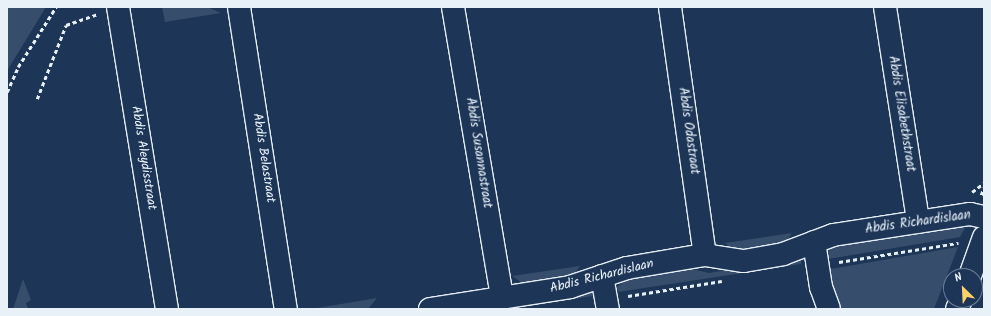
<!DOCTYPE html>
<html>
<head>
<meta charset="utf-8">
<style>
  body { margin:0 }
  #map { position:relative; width:991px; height:316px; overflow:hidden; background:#1d3557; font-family:Kalam,sans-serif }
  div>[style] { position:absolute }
  .green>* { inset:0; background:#374d6c }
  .path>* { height:2.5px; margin-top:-1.25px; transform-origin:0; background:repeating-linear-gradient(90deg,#e8f1f8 0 4px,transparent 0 7px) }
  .roads { filter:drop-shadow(1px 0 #e8f1f8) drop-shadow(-1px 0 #e8f1f8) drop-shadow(0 1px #e8f1f8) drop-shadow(0 -1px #e8f1f8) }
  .minor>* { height:22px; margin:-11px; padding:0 11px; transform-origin:11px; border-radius:11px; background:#1d3557 }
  span { translate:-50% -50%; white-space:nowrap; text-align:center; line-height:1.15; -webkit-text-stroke:3px #1d3557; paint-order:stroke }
  .street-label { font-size:13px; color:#e8f1f8 }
  .frame { position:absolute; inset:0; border:8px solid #e8f1f8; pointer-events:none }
  .north { position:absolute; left:943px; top:268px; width:40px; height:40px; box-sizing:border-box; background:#1d3557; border:1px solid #6e8097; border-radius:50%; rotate:336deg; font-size:11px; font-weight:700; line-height:16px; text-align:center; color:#e8f1f8 }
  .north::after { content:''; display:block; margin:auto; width:14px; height:18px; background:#ffd166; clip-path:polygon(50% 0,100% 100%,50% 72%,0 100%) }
</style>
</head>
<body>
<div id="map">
  <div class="green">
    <i style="clip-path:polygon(7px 7px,46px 7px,7px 71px)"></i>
    <i style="clip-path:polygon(162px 7px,207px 7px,221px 13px,165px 22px)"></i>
    <i style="clip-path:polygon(961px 226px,965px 228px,960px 237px,828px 259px,827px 253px,836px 243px)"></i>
    <i style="clip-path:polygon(792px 233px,781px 249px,740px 256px,725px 243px)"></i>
    <i style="clip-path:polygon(958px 247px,934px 309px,836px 309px,825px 270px)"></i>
    <i style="clip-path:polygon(801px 257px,801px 264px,618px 292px,617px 287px,630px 277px,684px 267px,709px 273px)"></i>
    <i style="clip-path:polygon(580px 266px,569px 282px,530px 288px,512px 276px)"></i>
    <i style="clip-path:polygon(23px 279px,31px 300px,26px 303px,28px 309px,13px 309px)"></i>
    <i style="clip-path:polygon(592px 291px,593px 296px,513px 309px,513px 302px)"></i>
    <i style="clip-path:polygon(377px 298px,368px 309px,311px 309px)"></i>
  </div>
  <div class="path">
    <i style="left:7px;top:92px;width:27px;rotate:-66deg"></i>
    <i style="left:18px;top:67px;width:71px;rotate:-57.7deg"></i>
    <i style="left:37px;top:99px;width:79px;rotate:-68.6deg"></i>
    <i style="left:66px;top:25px;width:34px;rotate:-19deg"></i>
    <i style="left:972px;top:192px;width:15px;rotate:-37deg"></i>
    <i style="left:981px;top:195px;width:9px;rotate:-69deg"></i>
    <i style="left:839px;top:262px;width:121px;rotate:-9.1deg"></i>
    <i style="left:628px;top:296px;width:95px;rotate:-9.1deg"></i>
  </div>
  <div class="roads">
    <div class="minor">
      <i style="left:118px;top:7px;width:306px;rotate:80.8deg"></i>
      <i style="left:239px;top:7px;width:306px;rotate:81.2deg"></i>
      <i style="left:453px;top:7px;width:295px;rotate:80.4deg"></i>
      <i style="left:670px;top:7px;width:250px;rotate:82deg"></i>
      <i style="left:885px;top:7px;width:217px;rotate:81.2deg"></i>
      <i style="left:814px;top:242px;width:46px;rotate:81.2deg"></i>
      <i style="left:821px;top:287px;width:23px;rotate:70deg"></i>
      <i style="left:602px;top:276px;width:34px;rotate:80deg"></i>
      <i style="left:970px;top:276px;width:41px;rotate:-70.3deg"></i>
      <i style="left:430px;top:309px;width:142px;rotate:-8.9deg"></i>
      <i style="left:570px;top:287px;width:60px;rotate:-18.4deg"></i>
      <i style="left:627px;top:268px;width:79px;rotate:-9.5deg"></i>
      <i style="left:705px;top:255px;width:39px;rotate:9deg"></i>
      <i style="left:744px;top:261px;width:40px;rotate:-10deg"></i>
      <i style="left:783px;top:254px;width:53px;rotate:-20.8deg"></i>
      <i style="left:833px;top:235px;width:139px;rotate:-8.7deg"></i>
      <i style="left:970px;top:214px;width:14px;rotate:12deg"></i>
      <i style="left:957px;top:309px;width:10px;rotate:-66deg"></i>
    </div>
  </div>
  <div class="street-label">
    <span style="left:901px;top:114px;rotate:81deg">Abdis Elisabethstraat</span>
    <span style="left:688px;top:131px;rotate:82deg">Abdis Odastraat</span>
    <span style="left:478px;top:153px;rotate:81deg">Abdis Susannastraat</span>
    <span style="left:143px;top:158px;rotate:81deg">Abdis Aleydisstraat</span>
    <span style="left:263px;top:158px;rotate:81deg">Abdis Belastraat</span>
    <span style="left:918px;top:223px;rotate:-8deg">Abdis Richardislaan</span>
    <span style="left:602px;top:277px;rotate:-14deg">Abdis Richardislaan</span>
  </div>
  <div class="frame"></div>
  <div class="north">N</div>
</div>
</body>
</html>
